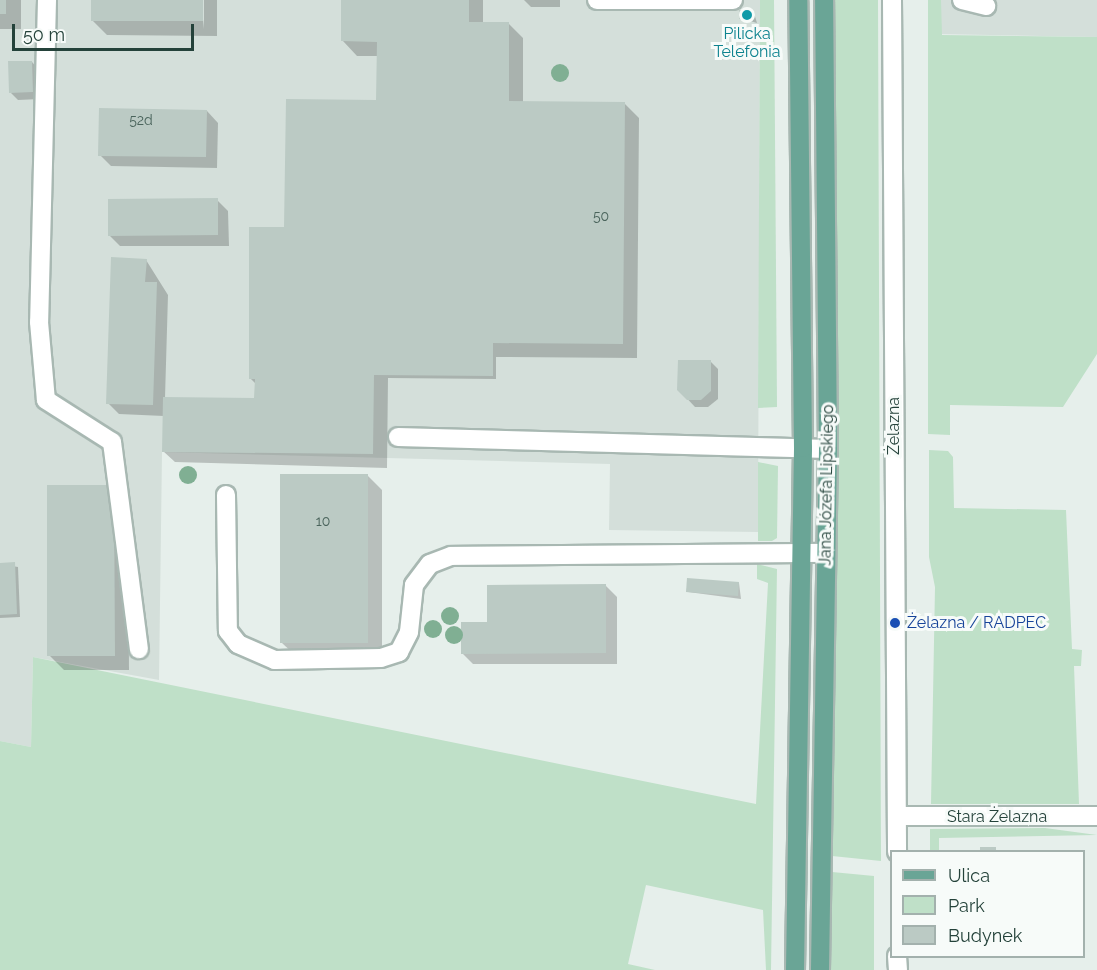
<!DOCTYPE html>
<html>
<head>
<meta charset="utf-8">
<style>
  body { margin:0 }
  #map { position:relative; width:1097px; height:970px; overflow:hidden; background:#e6efeb; font-family:Raleway,sans-serif }
  div>[style] { position:absolute }
  .built>* { inset:0; background:#d4dfda }
  .green>* { inset:0; background:#bfe0c8 }
  .shadow>* { inset:0; background:#0003 }
  .building>* { inset:0; background:#bbcac4 }
  .roads { filter:drop-shadow(2px 0 #a8b8b2) drop-shadow(-2px 0 #a8b8b2) drop-shadow(0 2px #a8b8b2) drop-shadow(0 -2px #a8b8b2) }
  .minor>* { height:18px; margin:-9px; padding:0 9px; transform-origin:9px; border-radius:9px; background:#fff }
  .major>* { height:18px; margin:-9px; padding:0 9px; transform-origin:9px; border-radius:9px; background:#6aa596 }
  .trees>* { width:18px; height:18px; margin:-9px; border-radius:50%; background:#80af93 }
  .dots>* { width:16px; height:16px; translate:-50% -50%; box-sizing:border-box; border:3px solid #f7fbf9; border-radius:50% }
  span { translate:-50% -50%; white-space:nowrap; text-align:center; line-height:1.15; -webkit-text-stroke:6px #f7fbf9; paint-order:stroke }
  .number-label { font-size:14px; color:#4a645c }
  .number-label span { -webkit-text-stroke-width:0 }
  .culture-label { font-size:16px; color:#0d838f }
  .street-label { font-size:16px; color:#24423a }
  .transit-label { font-size:16px; color:#164399 }
  .left { translate:0 -50%; text-align:left }
  .legend { position:absolute; left:890px; top:850px; width:195px; height:108px; box-sizing:border-box; background:#f7fbf9; border:2px solid #a3b1ad; margin:0; padding:8px 10px; list-style:none; font-size:18px; color:#24423a }
  .legend li { display:flex; align-items:center; gap:12px; height:30px }
  .legend b { width:30px; border:2px solid #a3b1ad }
  .scale { position:absolute; left:12px; top:24px; width:182px; height:27px; box-sizing:border-box; border:3px solid #24423a; border-top:0; padding-left:8px; font-size:18px; line-height:21px; white-space:nowrap; color:#24423a; -webkit-text-stroke:4px #f7fbf9; paint-order:stroke }
</style>
</head>
<body>
<div id="map">
  <div class="built">
    <i style="clip-path:polygon(0 0,760px 0,758px 532px,609px 530px,610px 464px,162px 452px,159px 680px,33px 657px,31px 747px,0 741px)"></i>
    <i style="clip-path:polygon(936px 0,1097px 0,1097px 37px,936px 34px)"></i>
  </div>
  <div class="green">
    <i style="clip-path:polygon(760px 0,774px 0,777px 407px,758px 408px)"></i>
    <i style="clip-path:polygon(834px 0,878px 0,881px 861px,832px 856px,838px 464px)"></i>
    <i style="clip-path:polygon(928px 0,941px 0,942px 35px,1097px 37px,1097px 354px,1063px 407px,950px 405px,950px 435px,928px 434px)"></i>
    <i style="clip-path:polygon(929px 450px,948px 451px,953px 457px,954px 508px,1066px 510px,1072px 649px,1082px 650px,1081px 666px,1074px 666px,1079px 804px,931px 804px,935px 587px,929px 557px)"></i>
    <i style="clip-path:polygon(758px 462px,778px 466px,777px 538px,772px 541px,758px 541px)"></i>
    <i style="clip-path:polygon(757px 564px,777px 569px,771px 970px,766px 970px,763px 910px,646px 885px,628px 964px,655px 970px,0 970px,0 741px,31px 747px,33px 657px,756px 804px,768px 583px,757px 579px)"></i>
    <i style="clip-path:polygon(1045px 828px,1097px 835px,939px 838px,939px 851px,930px 851px,930px 829px)"></i>
    <i style="clip-path:polygon(832px 872px,874px 876px,874px 970px,831px 970px)"></i>
  </div>
  <div class="shadow">
    <i style="clip-path:polygon(0 0,21px 0,21px 29px,0 29px)"></i>
    <i style="clip-path:polygon(92px 0,201px 0,204px 29px,204px 0,217px 0,217px 36px,107px 35px,92px 20px)"></i>
    <i style="clip-path:polygon(278px 0,492px 0,483px 0,483px 24px,509px 24px,523px 38px,523px 102px,624px 103px,639px 118px,637px 358px,496px 357px,496px 379px,388px 378px,387px 468px,175px 462px,163px 451px,164px 416px,119px 414px,108px 403px,146px 260px,168px 295px,165px 398px,256px 399px,256px 384px,250px 378px,286px 232px,378px 101px,378px 56px,357px 56px,343px 41px,343px 0)"></i>
    <i style="clip-path:polygon(524px 0,560px 0,560px 7px,531px 7px)"></i>
    <i style="clip-path:polygon(754px 13px,757px 23px,740px 18px)"></i>
    <i style="clip-path:polygon(32px 62px,39px 70px,40px 99px,18px 100px,11px 93px)"></i>
    <i style="clip-path:polygon(207px 111px,218px 123px,217px 168px,111px 166px,100px 155px)"></i>
    <i style="clip-path:polygon(217px 200px,228px 211px,229px 246px,120px 246px,109px 235px)"></i>
    <i style="clip-path:polygon(711px 362px,718px 369px,718px 399px,708px 407px,695px 407px,679px 390px)"></i>
    <i style="clip-path:polygon(367px 475px,382px 490px,382px 657px,297px 657px,282px 643px)"></i>
    <i style="clip-path:polygon(48px 487px,128px 502px,129px 670px,64px 670px,49px 655px)"></i>
    <i style="clip-path:polygon(0 564px,18px 567px,20px 617px,0 618px)"></i>
    <i style="clip-path:polygon(739px 583px,741px 599px,688px 592px)"></i>
    <i style="clip-path:polygon(606px 586px,617px 597px,617px 664px,473px 664px,462px 653px,489px 624px)"></i>
  </div>
  <div class="building">
    <i style="clip-path:polygon(0 0,6px 0,6px 14px,0 14px)"></i>
    <i style="clip-path:polygon(91px 0,203px 0,203px 21px,91px 21px)"></i>
    <i style="clip-path:polygon(341px 0,469px 0,469px 22px,509px 22px,509px 101px,625px 102px,623px 344px,493px 343px,493px 376px,374px 375px,373px 454px,162px 452px,163px 397px,254px 398px,255px 379px,249px 379px,249px 227px,284px 227px,286px 99px,376px 100px,377px 42px,341px 41px)"></i>
    <i style="clip-path:polygon(739px 10px,755px 12px,754px 20px,739px 19px)"></i>
    <i style="clip-path:polygon(8px 61px,32px 61px,33px 92px,9px 93px)"></i>
    <i style="clip-path:polygon(99px 108px,207px 110px,206px 157px,98px 156px)"></i>
    <i style="clip-path:polygon(218px 198px,218px 235px,108px 236px,108px 199px)"></i>
    <i style="clip-path:polygon(111px 257px,147px 259px,145px 282px,157px 282px,153px 405px,106px 404px)"></i>
    <i style="clip-path:polygon(678px 360px,711px 360px,711px 391px,701px 400px,687px 400px,677px 390px)"></i>
    <i style="clip-path:polygon(280px 474px,368px 474px,368px 643px,280px 643px)"></i>
    <i style="clip-path:polygon(47px 485px,114px 485px,115px 656px,47px 656px)"></i>
    <i style="clip-path:polygon(15px 562px,17px 614px,0 615px,0 563px)"></i>
    <i style="clip-path:polygon(687px 578px,739px 582px,738px 596px,686px 592px)"></i>
    <i style="clip-path:polygon(606px 584px,606px 653px,461px 654px,461px 622px,487px 622px,487px 585px)"></i>
    <i style="clip-path:polygon(980px 847px,996px 847px,996px 852px,980px 852px)"></i>
  </div>
  <div class="roads">
    <div class="minor">
      <i style="left:47px;top:0;width:322px;rotate:91.4deg"></i>
      <i style="left:39px;top:322px;width:78px;rotate:84.9deg"></i>
      <i style="left:46px;top:400px;width:78px;rotate:32.5deg"></i>
      <i style="left:112px;top:442px;width:209px;rotate:82.6deg"></i>
      <i style="left:597px;top:0;width:136px"></i>
      <i style="left:892px;top:0;width:852px;rotate:89.66deg"></i>
      <i style="left:962px;top:0;width:25px;rotate:14deg"></i>
      <i style="left:398px;top:437px;width:430px;rotate:1.6deg"></i>
      <i style="left:226px;top:495px;width:136px;rotate:89.2deg"></i>
      <i style="left:228px;top:631px;width:16px;rotate:52deg"></i>
      <i style="left:238px;top:644px;width:40px;rotate:23.4deg"></i>
      <i style="left:275px;top:660px;width:106px;rotate:-1.1deg"></i>
      <i style="left:381px;top:658px;width:19px;rotate:-18deg"></i>
      <i style="left:399px;top:652px;width:22px;rotate:-63deg"></i>
      <i style="left:409px;top:632px;width:47px;rotate:-83.9deg"></i>
      <i style="left:414px;top:585px;width:26px;rotate:-53deg"></i>
      <i style="left:430px;top:564px;width:22px;rotate:-21deg"></i>
      <i style="left:451px;top:556px;width:375px;rotate:-0.5deg"></i>
      <i style="left:897px;top:816px;width:200px"></i>
      <i style="left:897px;top:956px;width:14px;rotate:86deg"></i>
    </div>
    <div class="major">
      <i style="left:795px;top:970px;width:522px;rotate:-89.12deg"></i>
      <i style="left:803px;top:448px;width:448px;rotate:-90.6deg"></i>
      <i style="left:820px;top:970px;width:521px;rotate:-89.12deg"></i>
      <i style="left:828px;top:449px;width:449px;rotate:-90.5deg"></i>
    </div>
  </div>
  <div class="trees">
    <i style="left:560px;top:73px"></i>
    <i style="left:188px;top:475px"></i>
    <i style="left:450px;top:616px"></i>
    <i style="left:433px;top:629px"></i>
    <i style="left:454px;top:635px"></i>
  </div>
  <div class="dots">
    <i style="left:747px;top:15px;background:#0f9aa8"></i>
    <i style="left:895px;top:623px;background:#1a4fb4"></i>
  </div>
  <div class="number-label">
    <span style="left:141px;top:120px">52d</span>
    <span style="left:601px;top:216px">50</span>
    <span style="left:323px;top:521px">10</span>
  </div>
  <div class="culture-label">
    <span style="left:747px;top:43px">Pilicka<br>Telefonia</span>
  </div>
  <div class="street-label">
    <span style="left:894px;top:426px;rotate:-90deg">Żelazna</span>
    <span style="left:827px;top:485px;rotate:-89deg">Jana Józefa Lipskiego</span>
    <span style="left:997px;top:817px">Stara Żelazna</span>
  </div>
  <div class="transit-label">
    <span class="left" style="left:907px;top:623px">Żelazna / RADPEC</span>
  </div>
  <ul class="legend">
  <li><b style="height:8px;background:#6aa596"></b>Ulica</li>
  <li><b style="height:16px;background:#bfe0c8"></b>Park</li>
  <li><b style="height:16px;background:#bbcac4"></b>Budynek</li>
  </ul>
  <div class="scale">50 m</div>
</div>
</body>
</html>
